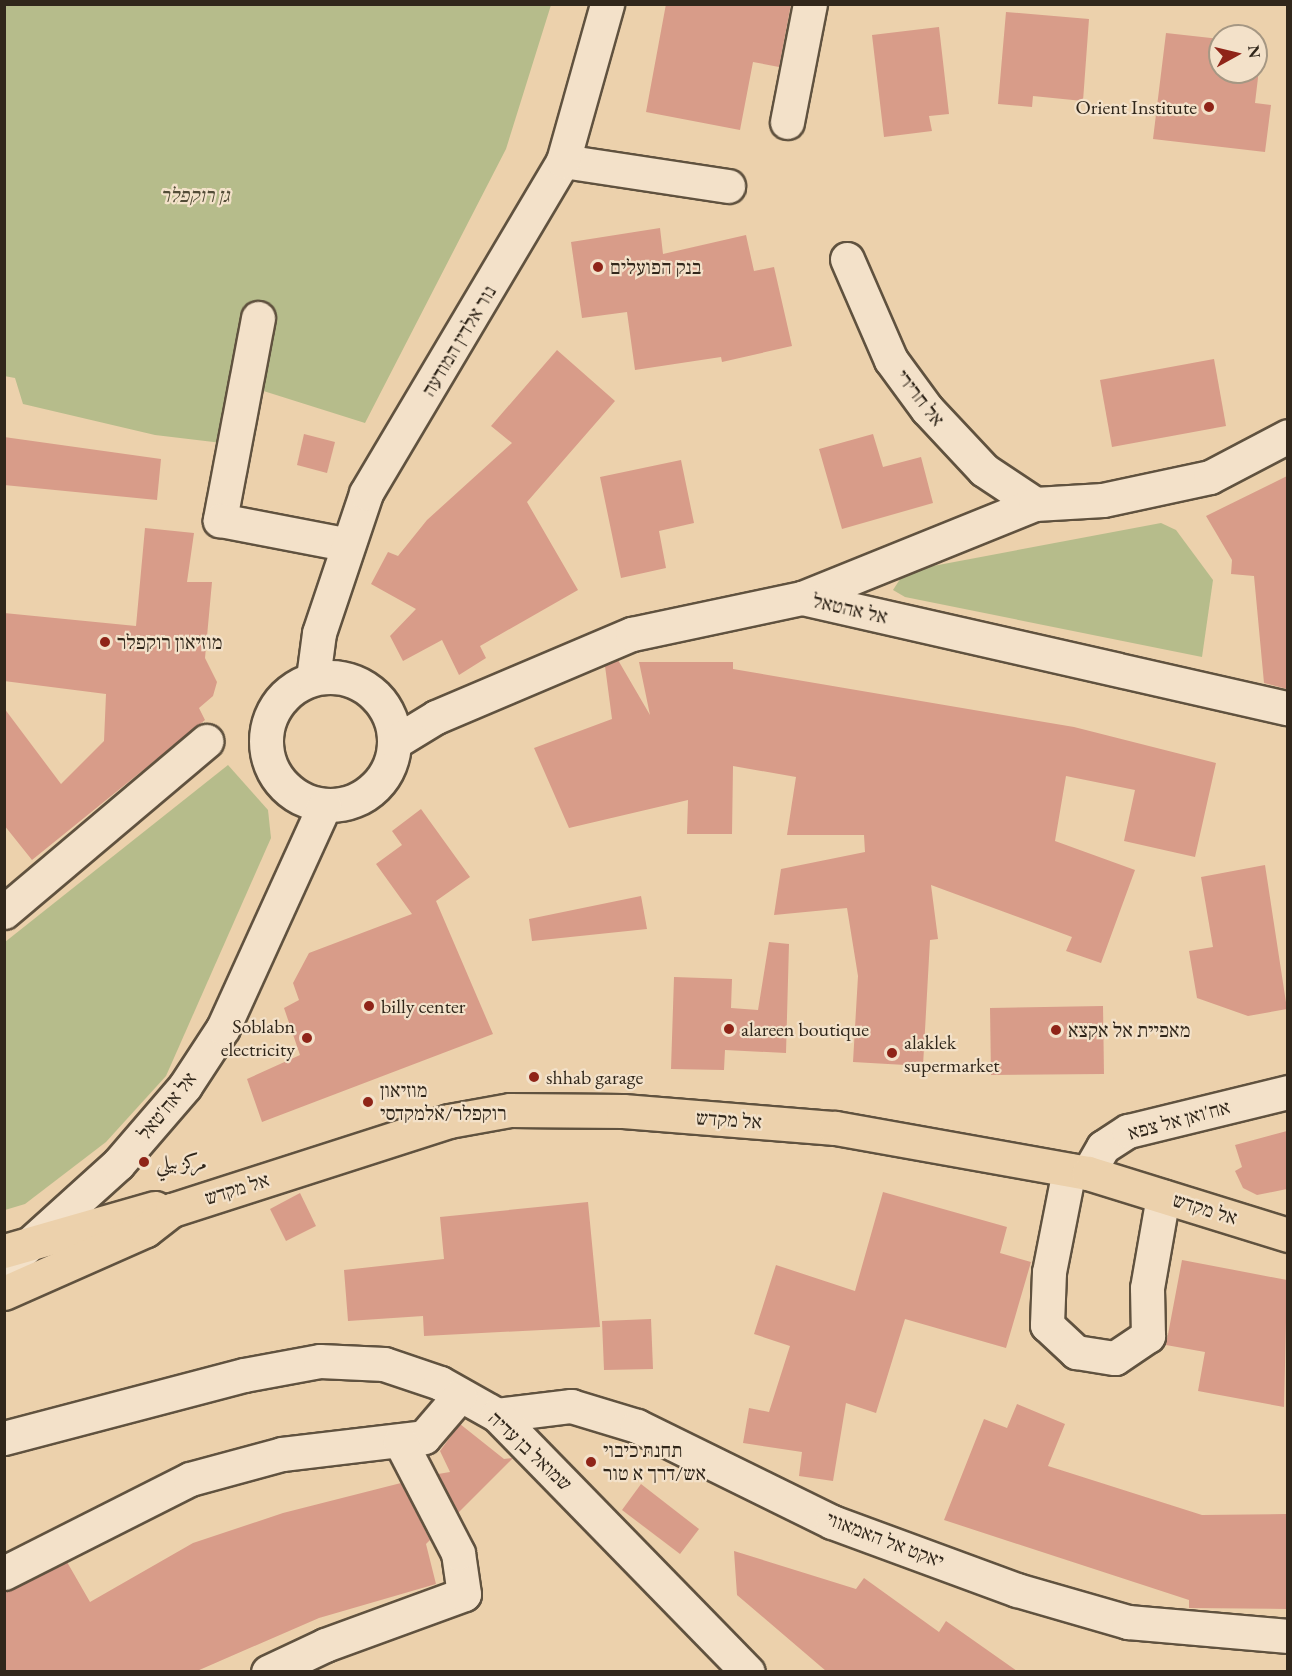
<!DOCTYPE html>
<html>
<head>
<meta charset="utf-8">
<style>
  body { margin:0 }
  #map { position:relative; width:1292px; height:1676px; overflow:hidden; background:#ecd1ac; font-family:"EB Garamond",Amiri,"Frank Ruhl Libre",serif }
  div>[style] { position:absolute }
  .green>* { inset:0; background:#b6bc8b }
  .building>* { inset:0; background:#d89c89 }
  .roads { filter:drop-shadow(2px 0 #60523f) drop-shadow(-2px 0 #60523f) drop-shadow(0 2px #60523f) drop-shadow(0 -2px #60523f) }
  .minor>* { height:33px; margin:-16.5px; padding:0 16.5px; transform-origin:16.5px; border-radius:16.5px; background:#f3e1c9 }
  .minor>.ring { margin:-16.5px; padding:0; box-sizing:content-box; background:none; border:33px solid #f3e1c9; border-radius:50% }
  .major>* { height:33px; margin:-16.5px; padding:0 16.5px; transform-origin:16.5px; border-radius:16.5px; background:#ecd1ac }
  .dots>* { width:16px; height:16px; translate:-50% -50%; box-sizing:border-box; border:3px solid #f3e1c9; border-radius:50% }
  span { translate:-50% -50%; white-space:nowrap; text-align:center; line-height:1.15; -webkit-text-stroke:4.5px #f3e1c9; paint-order:stroke }
  .poi-label { font-size:20px; color:#31271b }
  .right { translate:-100% -50%; text-align:right }
  .left { translate:0 -50%; text-align:left }
  .park-label { font-size:20px; color:#524c37; font-style:italic }
  .street-label { font-size:20px; color:#31271b }
  .frame { position:absolute; inset:0; border:6px solid #31271b; pointer-events:none }
  .north { position:absolute; left:1208px; top:24px; width:60px; height:60px; box-sizing:border-box; background:#f3e1c9; border:2px solid #a59783; border-radius:50%; rotate:82deg; font-size:16px; font-weight:700; line-height:24px; text-align:center; color:#31271b }
  .north::after { content:''; display:block; margin:auto; width:21px; height:27px; background:#8f2418; clip-path:polygon(50% 0,100% 100%,50% 72%,0 100%) }
</style>
</head>
<body>
<div id="map">
  <div class="green">
    <i style="clip-path:polygon(4px 5px,551px 5px,506px 149px,365px 423px,235px 382px,222px 443px,155px 435px,23px 404px,15px 378px,4px 376px)"></i>
    <i style="clip-path:polygon(1161px 523px,1176px 530px,1213px 580px,1202px 657px,905px 597px,893px 590px,904px 573px,917px 569px)"></i>
    <i style="clip-path:polygon(228px 765px,268px 810px,271px 838px,166px 1076px,106px 1142px,25px 1204px,5px 1210px,5px 942px)"></i>
  </div>
  <div class="building">
    <i style="clip-path:polygon(666px 4px,791px 4px,779px 67px,753px 62px,740px 130px,646px 112px)"></i>
    <i style="clip-path:polygon(1006px 12px,1089px 19px,1083px 101px,1033px 96px,1032px 107px,998px 104px)"></i>
    <i style="clip-path:polygon(939px 27px,949px 114px,929px 116px,932px 131px,884px 137px,872px 35px)"></i>
    <i style="clip-path:polygon(1166px 33px,1220px 39px,1220px 72px,1256px 72px,1256px 43px,1262px 44px,1255px 103px,1271px 105px,1265px 152px,1153px 139px)"></i>
    <i style="clip-path:polygon(660px 228px,663px 254px,746px 235px,754px 271px,774px 267px,792px 346px,722px 362px,721px 357px,635px 370px,627px 312px,582px 318px,571px 242px)"></i>
    <i style="clip-path:polygon(557px 350px,615px 401px,527px 502px,578px 590px,480px 646px,486px 658px,459px 675px,442px 640px,403px 661px,390px 636px,416px 609px,371px 584px,388px 552px,398px 556px,427px 520px,512px 443px,491px 426px)"></i>
    <i style="clip-path:polygon(1214px 359px,1226px 426px,1112px 447px,1100px 380px)"></i>
    <i style="clip-path:polygon(304px 434px,335px 442px,327px 473px,297px 465px)"></i>
    <i style="clip-path:polygon(873px 434px,883px 467px,921px 457px,933px 503px,842px 529px,819px 449px)"></i>
    <i style="clip-path:polygon(4px 437px,161px 459px,157px 500px,4px 485px)"></i>
    <i style="clip-path:polygon(681px 460px,694px 523px,659px 531px,666px 568px,621px 578px,600px 477px)"></i>
    <i style="clip-path:polygon(1287px 476px,1287px 689px,1264px 683px,1254px 576px,1231px 574px,1232px 560px,1206px 516px)"></i>
    <i style="clip-path:polygon(145px 528px,194px 533px,187px 582px,212px 582px,205px 658px,217px 682px,213px 696px,199px 708px,205px 720px,32px 860px,4px 825px,4px 708px,61px 784px,104px 741px,106px 694px,4px 681px,4px 613px,136px 626px)"></i>
    <i style="clip-path:polygon(618px 660px,650px 715px,639px 662px,733px 662px,733px 669px,1074px 727px,1216px 763px,1195px 857px,1124px 841px,1135px 790px,1066px 776px,1055px 841px,1135px 870px,1101px 963px,1066px 951px,1072px 937px,931px 885px,938px 939px,930px 940px,923px 1066px,853px 1062px,858px 976px,847px 908px,774px 915px,781px 869px,865px 852px,864px 835px,787px 835px,796px 777px,733px 766px,732px 834px,687px 834px,688px 800px,569px 828px,534px 748px,612px 719px,605px 666px)"></i>
    <i style="clip-path:polygon(421px 809px,470px 877px,436px 901px,493px 1034px,262px 1122px,247px 1079px,300px 1055px,284px 1008px,299px 1000px,293px 983px,309px 953px,412px 914px,376px 864px,402px 845px,392px 831px)"></i>
    <i style="clip-path:polygon(1265px 865px,1287px 1009px,1248px 1016px,1197px 998px,1189px 951px,1213px 947px,1201px 877px)"></i>
    <i style="clip-path:polygon(641px 896px,647px 929px,532px 941px,529px 919px)"></i>
    <i style="clip-path:polygon(769px 942px,789px 944px,786px 1053px,725px 1050px,724px 1070px,671px 1069px,674px 977px,732px 979px,731px 1008px,758px 1010px)"></i>
    <i style="clip-path:polygon(1103px 1006px,1104px 1074px,991px 1075px,990px 1008px)"></i>
    <i style="clip-path:polygon(1287px 1131px,1287px 1189px,1257px 1195px,1243px 1188px,1235px 1171px,1242px 1167px,1235px 1145px)"></i>
    <i style="clip-path:polygon(883px 1192px,1007px 1227px,1000px 1253px,1031px 1262px,1006px 1348px,905px 1319px,876px 1413px,846px 1403px,833px 1481px,799px 1476px,802px 1452px,743px 1443px,749px 1408px,769px 1412px,790px 1346px,754px 1334px,776px 1265px,855px 1291px)"></i>
    <i style="clip-path:polygon(300px 1193px,316px 1226px,286px 1241px,270px 1209px)"></i>
    <i style="clip-path:polygon(588px 1202px,600px 1327px,424px 1336px,423px 1316px,348px 1321px,344px 1270px,444px 1259px,440px 1217px)"></i>
    <i style="clip-path:polygon(1182px 1260px,1287px 1280px,1284px 1407px,1198px 1391px,1205px 1352px,1166px 1345px)"></i>
    <i style="clip-path:polygon(651px 1319px,653px 1369px,604px 1370px,602px 1321px)"></i>
    <i style="clip-path:polygon(1017px 1404px,1065px 1424px,1048px 1466px,1202px 1515px,1287px 1514px,1287px 1609px,1189px 1608px,1189px 1600px,944px 1520px,984px 1419px,1007px 1428px)"></i>
    <i style="clip-path:polygon(460px 1424px,504px 1459px,513px 1458px,458px 1513px,438px 1474px,450px 1472px,440px 1451px)"></i>
    <i style="clip-path:polygon(401px 1483px,430px 1540px,426px 1544px,436px 1584px,319px 1618px,197px 1671px,4px 1671px,4px 1591px,67px 1562px,90px 1602px,193px 1543px,283px 1513px)"></i>
    <i style="clip-path:polygon(641px 1484px,699px 1529px,680px 1554px,622px 1510px)"></i>
    <i style="clip-path:polygon(734px 1551px,856px 1589px,864px 1578px,939px 1632px,946px 1621px,1017px 1671px,826px 1671px,737px 1595px)"></i>
  </div>
  <div class="roads">
    <div class="minor">
      <i style="left:787px;top:122px;width:120px;rotate:-79deg"></i>
      <i style="left:563px;top:161px;width:167px;rotate:8.6deg"></i>
      <i style="left:847px;top:259px;width:110px;rotate:66.5deg"></i>
      <i style="left:891px;top:360px;width:61px;rotate:53.7deg"></i>
      <i style="left:927px;top:409px;width:83px;rotate:46.9deg"></i>
      <i style="left:984px;top:470px;width:61px;rotate:33.7deg"></i>
      <i style="left:258px;top:318px;width:206px;rotate:100.7deg"></i>
      <i style="left:220px;top:520px;width:127px;rotate:10.9deg"></i>
      <i style="left:802px;top:598px;width:251px;rotate:-22deg"></i>
      <i style="left:1035px;top:504px;width:68px;rotate:-3.4deg"></i>
      <i style="left:1103px;top:500px;width:109px;rotate:-12.1deg"></i>
      <i style="left:1210px;top:477px;width:88px;rotate:-27.7deg"></i>
      <i class="ring" style="left:266px;top:677px;width:95px;height:95px"></i>
      <i style="left:313px;top:678px;width:45px;rotate:-82.4deg"></i>
      <i style="left:319px;top:633px;width:148px;rotate:-71.4deg"></i>
      <i style="left:366px;top:493px;width:386px;rotate:-59.3deg"></i>
      <i style="left:563px;top:161px;width:163px;rotate:-74.3deg"></i>
      <i style="left:395px;top:742px;width:48px;rotate:-31.4deg"></i>
      <i style="left:436px;top:717px;width:213px;rotate:-23deg"></i>
      <i style="left:632px;top:634px;width:174px;rotate:-12deg"></i>
      <i style="left:802px;top:598px;width:498px;rotate:12.8deg"></i>
      <i style="left:4px;top:912px;width:265px;rotate:-40.2deg"></i>
      <i style="left:1069px;top:1170px;width:104px;rotate:101.1deg"></i>
      <i style="left:1049px;top:1272px;width:53px;rotate:92.2deg"></i>
      <i style="left:1047px;top:1325px;width:40px;rotate:43deg"></i>
      <i style="left:1076px;top:1352px;width:39px;rotate:9deg"></i>
      <i style="left:1115px;top:1358px;width:40px;rotate:-34deg"></i>
      <i style="left:1148px;top:1336px;width:48px;rotate:-91.2deg"></i>
      <i style="left:1147px;top:1288px;width:93px;rotate:-80.1deg"></i>
      <i style="left:1088px;top:1173px;width:30px;rotate:-60deg"></i>
      <i style="left:1103px;top:1147px;width:30px;rotate:-33deg"></i>
      <i style="left:1128px;top:1131px;width:165px;rotate:-13.7deg"></i>
      <i style="left:4px;top:1267px;width:154px;rotate:-42.1deg"></i>
      <i style="left:118px;top:1164px;width:103px;rotate:-49.3deg"></i>
      <i style="left:185px;top:1086px;width:69px;rotate:-56.8deg"></i>
      <i style="left:223px;top:1028px;width:244px;rotate:-65.5deg"></i>
      <i style="left:497px;top:1415px;width:75px;rotate:-6.9deg"></i>
      <i style="left:571px;top:1406px;width:69px;rotate:16.9deg"></i>
      <i style="left:637px;top:1426px;width:217px;rotate:26.2deg"></i>
      <i style="left:832px;top:1522px;width:197px;rotate:20.2deg"></i>
      <i style="left:1017px;top:1590px;width:116px;rotate:16.1deg"></i>
      <i style="left:1128px;top:1622px;width:161px;rotate:5deg"></i>
      <i style="left:4px;top:1438px;width:248px;rotate:-14.7deg"></i>
      <i style="left:244px;top:1375px;width:77px;rotate:-10.4deg"></i>
      <i style="left:320px;top:1361px;width:64px;rotate:2.7deg"></i>
      <i style="left:384px;top:1364px;width:59px;rotate:18.7deg"></i>
      <i style="left:440px;top:1383px;width:65px;rotate:29.3deg"></i>
      <i style="left:497px;top:1415px;width:359px;rotate:45.7deg"></i>
      <i style="left:4px;top:1573px;width:208px;rotate:-26.8deg"></i>
      <i style="left:190px;top:1479px;width:95px;rotate:-15.2deg"></i>
      <i style="left:282px;top:1454px;width:143px;rotate:-6.8deg"></i>
      <i style="left:424px;top:1437px;width:55px;rotate:-49.4deg"></i>
      <i style="left:268px;top:1672px;width:63px;rotate:-25.3deg"></i>
      <i style="left:325px;top:1645px;width:148px;rotate:-20.1deg"></i>
      <i style="left:464px;top:1594px;width:41px;rotate:-98.3deg"></i>
      <i style="left:458px;top:1553px;width:126px;rotate:-117.4deg"></i>
    </div>
    <div class="major">
      <i style="left:4px;top:1251px;width:157px;rotate:-15.9deg"></i>
      <i style="left:4px;top:1293px;width:155px;rotate:-23.9deg"></i>
      <i style="left:146px;top:1230px;width:33px;rotate:-38deg"></i>
      <i style="left:172px;top:1210px;width:291px;rotate:-17.8deg"></i>
      <i style="left:449px;top:1121px;width:62px;rotate:-10.2deg"></i>
      <i style="left:510px;top:1110px;width:113px;rotate:0.5deg"></i>
      <i style="left:623px;top:1111px;width:213px;rotate:4.6deg"></i>
      <i style="left:835px;top:1128px;width:257px;rotate:10.1deg"></i>
      <i style="left:1088px;top:1173px;width:209px;rotate:17.2deg"></i>
    </div>
  </div>
  <div class="dots">
    <i style="left:1209px;top:107px;background:#8f2418"></i>
    <i style="left:598px;top:267px;background:#8f2418"></i>
    <i style="left:105px;top:642px;background:#8f2418"></i>
    <i style="left:369px;top:1006px;background:#8f2418"></i>
    <i style="left:729px;top:1029px;background:#8f2418"></i>
    <i style="left:1056px;top:1030px;background:#8f2418"></i>
    <i style="left:307px;top:1038px;background:#8f2418"></i>
    <i style="left:892px;top:1053px;background:#8f2418"></i>
    <i style="left:534px;top:1077px;background:#8f2418"></i>
    <i style="left:368px;top:1102px;background:#8f2418"></i>
    <i style="left:144px;top:1162px;background:#8f2418"></i>
    <i style="left:591px;top:1462px;background:#8f2418"></i>
  </div>
  <div class="poi-label">
    <span class="right" style="left:1197px;top:107px">Orient Institute</span>
    <span class="left" style="left:610px;top:267px">בנק הפועלים</span>
    <span class="left" style="left:117px;top:642px">מוזיאון רוקפלר</span>
    <span class="left" style="left:381px;top:1006px">billy center</span>
    <span class="right" style="left:295px;top:1038px">Soblabn<br>electricity</span>
    <span class="left" style="left:741px;top:1029px">alareen boutique</span>
    <span class="left" style="left:1068px;top:1030px">מאפיית אל אקצא</span>
    <span class="left" style="left:904px;top:1054px">alaklek<br>supermarket</span>
    <span class="left" style="left:546px;top:1077px">shhab garage</span>
    <span class="left" style="left:380px;top:1102px">מוזיאון<br>רוקפלר/אלמקדסי</span>
    <span class="left" style="left:156px;top:1162px">مركز بيلي</span>
    <span class="left" style="left:603px;top:1462px">תחנת כיבוי<br>אש/דרך א טור</span>
  </div>
  <div class="park-label">
    <span style="left:195px;top:195px">גן רוקפלר</span>
  </div>
  <div class="street-label">
    <span style="left:459px;top:341px;rotate:-59deg">נור אלדין המודעה</span>
    <span style="left:920px;top:398px;rotate:52deg">אל חרירי</span>
    <span style="left:850px;top:609px;rotate:13deg">אל אהטאל</span>
    <span style="left:167px;top:1106px;rotate:-51deg">אל אח'טאל</span>
    <span style="left:729px;top:1120px;rotate:4deg">אל מקדש</span>
    <span style="left:1179px;top:1120px;rotate:-15deg">אח'ואן אל צפא</span>
    <span style="left:237px;top:1189px;rotate:-17deg">אל מקדש</span>
    <span style="left:1205px;top:1209px;rotate:17deg">אל מקדש</span>
    <span style="left:530px;top:1451px;rotate:43deg">שמואל בן עדיה</span>
    <span style="left:885px;top:1540px;rotate:21deg">יאקט אל האמאווי</span>
  </div>
  <div class="frame"></div>
  <div class="north">N</div>
</div>
</body>
</html>
